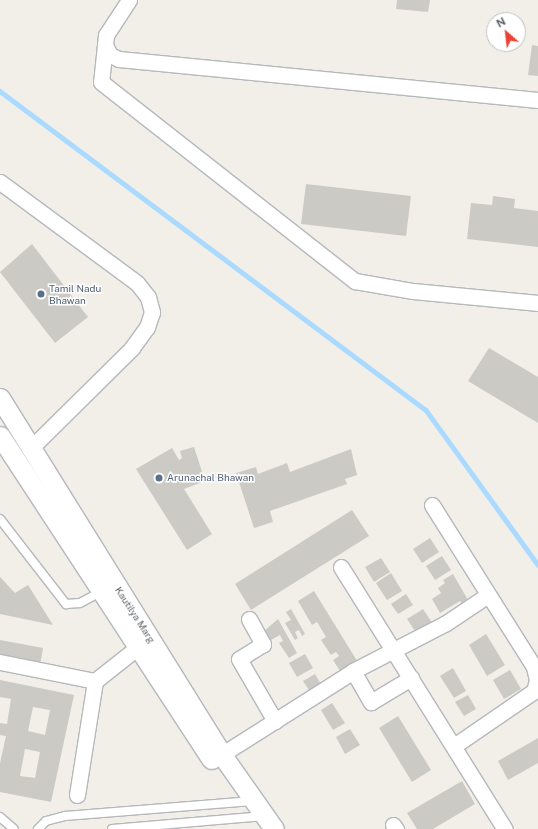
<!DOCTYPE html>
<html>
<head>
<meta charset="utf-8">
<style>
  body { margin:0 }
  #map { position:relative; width:538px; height:829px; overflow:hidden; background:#f1efe8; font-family:"Public Sans",sans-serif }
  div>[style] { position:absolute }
  .stream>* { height:4.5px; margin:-2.25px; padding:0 2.25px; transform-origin:2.25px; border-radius:2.25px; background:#aadaff }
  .building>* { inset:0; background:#cccac5 }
  .roads { filter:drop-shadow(1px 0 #b5b8bc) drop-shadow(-1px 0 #b5b8bc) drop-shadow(0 1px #b5b8bc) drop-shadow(0 -1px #b5b8bc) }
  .service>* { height:8px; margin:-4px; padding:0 4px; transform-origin:4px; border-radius:4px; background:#fff }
  .minor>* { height:15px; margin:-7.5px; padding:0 7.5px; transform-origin:7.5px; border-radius:7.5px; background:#fff }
  .tertiary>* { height:19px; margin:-9.5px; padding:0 9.5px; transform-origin:9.5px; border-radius:9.5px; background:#fff }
  .dots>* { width:11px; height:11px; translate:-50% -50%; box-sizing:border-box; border:2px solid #fff; border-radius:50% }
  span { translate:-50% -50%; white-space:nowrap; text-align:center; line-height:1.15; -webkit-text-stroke:3px #fff; paint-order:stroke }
  .service-label { font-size:10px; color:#4e5e75 }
  .left { translate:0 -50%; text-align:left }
  .street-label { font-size:10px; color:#5f6368 }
  .north { position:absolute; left:486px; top:12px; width:40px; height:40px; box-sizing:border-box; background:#fff; border:1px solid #bfc1c3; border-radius:50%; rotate:332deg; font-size:11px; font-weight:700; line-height:16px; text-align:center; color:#5f6368 }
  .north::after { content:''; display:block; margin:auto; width:14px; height:18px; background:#ea4335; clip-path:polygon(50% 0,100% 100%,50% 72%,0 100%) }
</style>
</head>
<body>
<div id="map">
  <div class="stream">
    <i style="left:0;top:91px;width:532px;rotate:36.83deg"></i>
    <i style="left:426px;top:410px;width:191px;rotate:54.1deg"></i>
  </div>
  <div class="building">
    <i style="clip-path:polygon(397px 0,430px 0,428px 12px,396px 9px)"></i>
    <i style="clip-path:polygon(532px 45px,538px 46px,538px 76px,528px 75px)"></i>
    <i style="clip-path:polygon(306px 184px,411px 196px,406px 236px,301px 224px)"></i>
    <i style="clip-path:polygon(493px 196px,515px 199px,514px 208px,538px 211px,538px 247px,467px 239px,471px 203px,492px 205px)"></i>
    <i style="clip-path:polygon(32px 244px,88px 317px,55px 343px,0 272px)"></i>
    <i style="clip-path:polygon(489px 348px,538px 377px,538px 423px,468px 381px)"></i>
    <i style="clip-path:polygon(194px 447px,205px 481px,184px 489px,212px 534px,187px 550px,136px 469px,172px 448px,179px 460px,182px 458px,180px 451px)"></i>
    <i style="clip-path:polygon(351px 449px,357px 475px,345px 479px,347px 484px,270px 511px,273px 522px,254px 528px,236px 473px,256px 467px,258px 474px,287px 463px,290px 472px)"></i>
    <i style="clip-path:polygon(352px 510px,369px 536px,251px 610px,235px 584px)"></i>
    <i style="clip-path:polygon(430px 538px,439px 552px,422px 563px,413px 549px)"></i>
    <i style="clip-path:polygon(442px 556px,451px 570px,435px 580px,426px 566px)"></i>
    <i style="clip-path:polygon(381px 558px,390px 572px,374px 582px,365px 567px)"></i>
    <i style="clip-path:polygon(391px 573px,402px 591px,387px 600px,376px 583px)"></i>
    <i style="clip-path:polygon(453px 574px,468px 600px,462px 604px,460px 601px,440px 613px,432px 599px,441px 593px,438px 588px,445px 583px,443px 580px)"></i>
    <i style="clip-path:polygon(0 577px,15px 593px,28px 585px,53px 625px,0 614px)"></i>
    <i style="clip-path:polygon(314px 591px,359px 664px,342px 674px,333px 660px,339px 656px,336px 652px,331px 655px,321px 640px,326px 637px,317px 622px,312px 625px,298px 601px)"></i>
    <i style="clip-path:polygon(406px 594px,413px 605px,398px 614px,391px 604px)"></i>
    <i style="clip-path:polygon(291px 609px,305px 634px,302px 636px,299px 630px,295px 632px,298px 638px,295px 640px,285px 623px,291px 620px,286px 612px)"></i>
    <i style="clip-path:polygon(423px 609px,433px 624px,417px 634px,407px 619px)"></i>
    <i style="clip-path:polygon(278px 619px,297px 653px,289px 658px,279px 643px,283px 641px,280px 635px,269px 641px,263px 632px)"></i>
    <i style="clip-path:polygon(486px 634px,505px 665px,487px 676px,469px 645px)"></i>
    <i style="clip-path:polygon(0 640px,43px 648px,40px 665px,0 657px)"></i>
    <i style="clip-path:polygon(305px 654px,313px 668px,297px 677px,289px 663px)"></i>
    <i style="clip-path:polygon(453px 668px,466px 691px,454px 698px,440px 676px)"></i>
    <i style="clip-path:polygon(510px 670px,521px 689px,504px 699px,493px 680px)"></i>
    <i style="clip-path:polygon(315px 674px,323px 688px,312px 695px,303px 681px)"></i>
    <i style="clip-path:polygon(evenodd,0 680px,74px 695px,51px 802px,0 792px,0 763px,6px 736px,0 735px,0 723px,7px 724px,11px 699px,0 697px,0 680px,33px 707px,50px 710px,45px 735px,28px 731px,33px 707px,0 680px,25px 749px,40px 752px,35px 778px,20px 776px,25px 749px)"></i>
    <i style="clip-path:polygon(468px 695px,476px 709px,464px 716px,455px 702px)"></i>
    <i style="clip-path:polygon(332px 703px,345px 723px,333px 730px,321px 710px)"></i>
    <i style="clip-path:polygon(398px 716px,431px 770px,412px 782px,379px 728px)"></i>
    <i style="clip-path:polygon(350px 729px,360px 745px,345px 754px,336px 737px)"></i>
    <i style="clip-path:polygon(538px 738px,538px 763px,508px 780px,498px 761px)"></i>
    <i style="clip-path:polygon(462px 781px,475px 804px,433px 829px,417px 829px,407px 813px)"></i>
  </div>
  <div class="roads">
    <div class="service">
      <i style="left:0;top:519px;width:108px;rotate:52.2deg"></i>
      <i style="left:66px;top:604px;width:14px;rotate:-4deg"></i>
      <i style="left:80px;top:603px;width:26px;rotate:-28deg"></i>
      <i style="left:0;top:817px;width:18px;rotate:41deg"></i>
      <i style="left:38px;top:829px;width:11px;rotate:-45deg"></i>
      <i style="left:46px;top:821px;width:20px;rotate:-15deg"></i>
      <i style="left:65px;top:816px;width:188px;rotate:-4.6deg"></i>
      <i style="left:112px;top:829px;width:153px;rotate:-4.9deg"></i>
    </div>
    <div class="minor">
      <i style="left:129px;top:0;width:42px;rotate:123.3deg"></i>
      <i style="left:106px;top:35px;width:10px;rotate:96deg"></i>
      <i style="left:105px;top:45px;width:11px;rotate:63deg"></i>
      <i style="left:110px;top:55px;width:10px;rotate:24deg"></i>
      <i style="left:119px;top:59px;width:421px;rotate:5.6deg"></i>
      <i style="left:105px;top:45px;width:37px;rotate:96deg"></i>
      <i style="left:101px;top:82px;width:323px;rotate:38.1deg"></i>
      <i style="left:355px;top:281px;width:59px;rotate:9.8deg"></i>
      <i style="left:413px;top:291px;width:126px;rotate:5.5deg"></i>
      <i style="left:0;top:182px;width:170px;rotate:36.4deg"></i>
      <i style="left:137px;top:283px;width:18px;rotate:52deg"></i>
      <i style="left:148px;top:297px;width:16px;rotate:75deg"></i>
      <i style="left:152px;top:312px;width:16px;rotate:108deg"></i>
      <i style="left:147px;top:327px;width:26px;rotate:126deg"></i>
      <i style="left:132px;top:348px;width:142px;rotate:135.3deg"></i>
      <i style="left:432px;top:505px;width:191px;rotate:57.8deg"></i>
      <i style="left:534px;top:667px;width:13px;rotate:77deg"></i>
      <i style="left:537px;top:680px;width:11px;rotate:105deg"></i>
      <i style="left:534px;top:691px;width:97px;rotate:145.5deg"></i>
      <i style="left:341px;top:567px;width:309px;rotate:58deg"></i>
      <i style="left:249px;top:619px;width:29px;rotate:61deg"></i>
      <i style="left:263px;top:644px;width:28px;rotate:148deg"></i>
      <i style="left:239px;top:659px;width:72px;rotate:59.9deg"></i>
      <i style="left:0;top:662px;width:97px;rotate:11.3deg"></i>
      <i style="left:95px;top:681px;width:55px;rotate:-38.3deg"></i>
      <i style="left:353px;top:671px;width:36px;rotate:60deg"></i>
      <i style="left:371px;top:702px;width:47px;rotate:-31deg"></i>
      <i style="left:213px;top:760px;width:166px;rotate:-32.4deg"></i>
      <i style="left:353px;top:671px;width:105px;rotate:-27.3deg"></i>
      <i style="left:446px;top:623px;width:50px;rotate:-33.7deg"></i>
      <i style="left:77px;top:795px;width:115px;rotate:-81deg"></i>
      <i style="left:393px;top:825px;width:5px;rotate:53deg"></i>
    </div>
    <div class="tertiary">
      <i style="left:0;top:398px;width:420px;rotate:58.1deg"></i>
      <i style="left:222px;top:755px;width:90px;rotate:54.9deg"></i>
      <i style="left:0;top:436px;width:386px;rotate:56.8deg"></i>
    </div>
  </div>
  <div class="dots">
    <i style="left:41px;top:294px;background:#5c6f8a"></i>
    <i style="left:159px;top:478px;background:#5c6f8a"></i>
  </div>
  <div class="service-label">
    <span class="left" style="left:49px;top:294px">Tamil Nadu<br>Bhawan</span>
    <span class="left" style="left:167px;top:478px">Arunachal Bhawan</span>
  </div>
  <div class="street-label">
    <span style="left:135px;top:615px;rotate:57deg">Kautilya Marg</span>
  </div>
  <div class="north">N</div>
</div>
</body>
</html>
